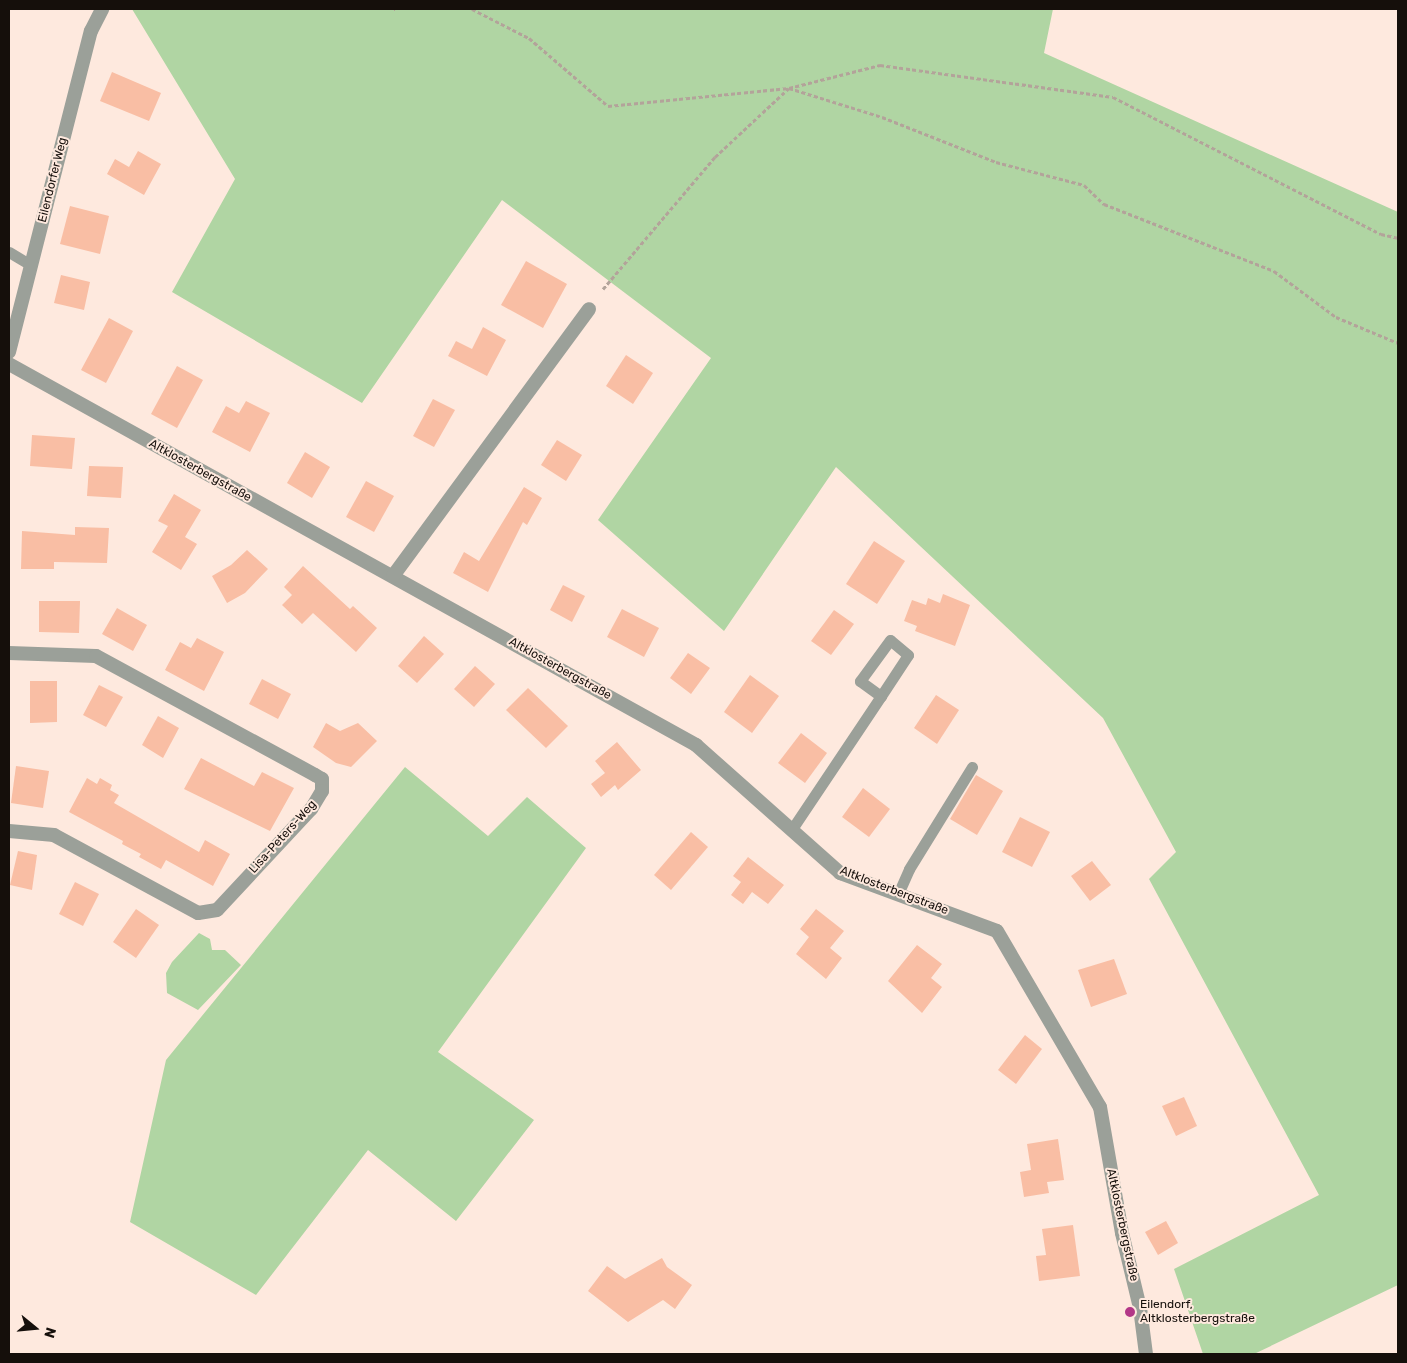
<!DOCTYPE html>
<html>
<head>
<meta charset="utf-8">
<style>
  body { margin:0 }
  #map { position:relative; width:1407px; height:1363px; overflow:hidden; background:#fee9de; font-family:Rubik,sans-serif }
  div>[style] { position:absolute }
  .green>* { inset:0; background:#b0d5a3 }
  .building>* { inset:0; background:#f9bea4 }
  .path>* { height:3px; margin-top:-1.5px; transform-origin:0; background:repeating-linear-gradient(90deg,#b3a39a 0 4px,transparent 0 6.5px) }
  .service>* { height:11px; margin:-5.5px; padding:0 5.5px; transform-origin:5.5px; border-radius:5.5px; background:#9ba099 }
  .minor>* { height:14px; margin:-7px; padding:0 7px; transform-origin:7px; border-radius:7px; background:#9ba099 }
  .dots>* { width:14px; height:14px; translate:-50% -50%; box-sizing:border-box; border:2px solid #fee9de; border-radius:50% }
  span { translate:-50% -50%; white-space:nowrap; text-align:center; line-height:1.15; -webkit-text-stroke:4px #fee9de; paint-order:stroke }
  .street-label { font-size:12px; color:#150f0b }
  .poi-label { font-size:12px; color:#150f0b }
  .left { translate:0 -50%; text-align:left }
  .frame { position:absolute; inset:0; border:10px solid #150f0b; pointer-events:none }
  .north { position:absolute; left:10px; top:1303px; width:50px; height:50px; -webkit-text-stroke:4px #fee9de; paint-order:stroke; rotate:107deg; font-size:14px; font-weight:700; line-height:20px; text-align:center; color:#150f0b }
  .north::after { content:''; display:block; margin:auto; width:18px; height:22px; background:#150f0b; clip-path:polygon(50% 0,100% 100%,50% 72%,0 100%) }
</style>
</head>
<body>
<div id="map">
  <div class="green">
    <i style="clip-path:polygon(132px 9px,1053px 9px,1044px 53px,1398px 212px,1398px 1285px,1254px 1354px,1203px 1354px,1174px 1269px,1319px 1195px,1149px 879px,1176px 852px,1103px 718px,836px 467px,724px 631px,598px 520px,711px 358px,502px 200px,362px 403px,172px 292px,235px 179px)"></i>
    <i style="clip-path:polygon(405px 767px,488px 836px,527px 797px,586px 848px,438px 1052px,534px 1120px,456px 1221px,368px 1150px,256px 1295px,130px 1222px,166px 1060px)"></i>
    <i style="clip-path:polygon(199px 933px,210px 939px,212px 950px,225px 950px,241px 965px,198px 1010px,167px 993px,166px 973px,172px 962px)"></i>
  </div>
  <div class="building">
    <i style="clip-path:polygon(112px 72px,161px 93px,149px 121px,100px 101px)"></i>
    <i style="clip-path:polygon(138px 151px,161px 164px,144px 195px,107px 174px,115px 159px,129px 167px)"></i>
    <i style="clip-path:polygon(70px 206px,109px 216px,100px 254px,60px 244px)"></i>
    <i style="clip-path:polygon(526px 261px,567px 284px,543px 328px,501px 305px)"></i>
    <i style="clip-path:polygon(61px 275px,90px 282px,84px 310px,54px 303px)"></i>
    <i style="clip-path:polygon(109px 318px,133px 331px,106px 383px,81px 370px)"></i>
    <i style="clip-path:polygon(483px 327px,506px 340px,487px 376px,448px 356px,456px 341px,472px 349px)"></i>
    <i style="clip-path:polygon(626px 355px,653px 373px,633px 404px,606px 386px)"></i>
    <i style="clip-path:polygon(177px 366px,203px 380px,177px 428px,151px 414px)"></i>
    <i style="clip-path:polygon(433px 399px,455px 410px,434px 447px,413px 436px)"></i>
    <i style="clip-path:polygon(246px 401px,270px 413px,250px 452px,212px 432px,226px 406px,239px 413px)"></i>
    <i style="clip-path:polygon(32px 435px,75px 438px,72px 469px,30px 466px)"></i>
    <i style="clip-path:polygon(557px 440px,582px 455px,566px 481px,541px 465px)"></i>
    <i style="clip-path:polygon(305px 452px,330px 467px,312px 498px,287px 483px)"></i>
    <i style="clip-path:polygon(89px 466px,123px 467px,121px 498px,87px 496px)"></i>
    <i style="clip-path:polygon(366px 481px,394px 496px,374px 532px,346px 517px)"></i>
    <i style="clip-path:polygon(524px 487px,542px 498px,527px 525px,523px 522px,488px 592px,453px 573px,464px 552px,479px 561px)"></i>
    <i style="clip-path:polygon(174px 494px,201px 510px,185px 537px,197px 544px,181px 570px,152px 552px,168px 526px,158px 521px)"></i>
    <i style="clip-path:polygon(75px 527px,109px 528px,107px 563px,54px 562px,54px 569px,21px 569px,22px 531px,75px 535px)"></i>
    <i style="clip-path:polygon(874px 541px,905px 561px,877px 604px,846px 584px)"></i>
    <i style="clip-path:polygon(247px 550px,268px 569px,245px 593px,227px 603px,212px 576px,231px 565px)"></i>
    <i style="clip-path:polygon(303px 566px,350px 609px,353px 606px,377px 628px,356px 652px,313px 613px,302px 624px,282px 605px,292px 595px,284px 587px)"></i>
    <i style="clip-path:polygon(563px 585px,585px 596px,572px 622px,550px 610px)"></i>
    <i style="clip-path:polygon(943px 594px,970px 605px,955px 646px,915px 631px,917px 626px,904px 621px,912px 600px,926px 605px,928px 598px,940px 603px)"></i>
    <i style="clip-path:polygon(39px 601px,80px 601px,79px 633px,39px 632px)"></i>
    <i style="clip-path:polygon(117px 608px,147px 625px,133px 651px,102px 634px)"></i>
    <i style="clip-path:polygon(622px 609px,659px 628px,644px 657px,607px 637px)"></i>
    <i style="clip-path:polygon(834px 610px,854px 624px,831px 655px,811px 641px)"></i>
    <i style="clip-path:polygon(424px 636px,444px 654px,417px 683px,398px 666px)"></i>
    <i style="clip-path:polygon(197px 638px,224px 652px,204px 691px,165px 670px,180px 642px,191px 648px)"></i>
    <i style="clip-path:polygon(688px 653px,710px 668px,691px 694px,670px 678px)"></i>
    <i style="clip-path:polygon(475px 666px,495px 684px,474px 707px,454px 689px)"></i>
    <i style="clip-path:polygon(750px 675px,779px 696px,752px 733px,724px 712px)"></i>
    <i style="clip-path:polygon(262px 679px,291px 694px,278px 719px,249px 704px)"></i>
    <i style="clip-path:polygon(30px 681px,57px 681px,57px 722px,30px 723px)"></i>
    <i style="clip-path:polygon(99px 685px,123px 697px,106px 727px,83px 715px)"></i>
    <i style="clip-path:polygon(528px 688px,568px 726px,546px 748px,506px 710px)"></i>
    <i style="clip-path:polygon(936px 695px,959px 710px,937px 744px,914px 728px)"></i>
    <i style="clip-path:polygon(158px 716px,179px 728px,163px 758px,142px 745px)"></i>
    <i style="clip-path:polygon(326px 723px,340px 731px,358px 723px,377px 741px,351px 767px,336px 763px,313px 747px)"></i>
    <i style="clip-path:polygon(801px 733px,827px 753px,805px 783px,778px 763px)"></i>
    <i style="clip-path:polygon(617px 742px,641px 770px,618px 790px,615px 785px,601px 797px,591px 784px,605px 773px,595px 761px)"></i>
    <i style="clip-path:polygon(201px 758px,254px 786px,262px 772px,294px 788px,270px 831px,184px 789px)"></i>
    <i style="clip-path:polygon(16px 766px,49px 771px,43px 808px,11px 803px)"></i>
    <i style="clip-path:polygon(976px 775px,1003px 791px,977px 835px,950px 819px)"></i>
    <i style="clip-path:polygon(87px 778px,97px 784px,100px 778px,112px 785px,110px 790px,119px 795px,114px 803px,199px 852px,205px 840px,230px 854px,213px 886px,166px 860px,161px 869px,139px 857px,141px 854px,122px 844px,123px 841px,69px 812px)"></i>
    <i style="clip-path:polygon(863px 788px,890px 809px,869px 837px,842px 817px)"></i>
    <i style="clip-path:polygon(1020px 817px,1050px 832px,1032px 867px,1002px 852px)"></i>
    <i style="clip-path:polygon(691px 832px,708px 847px,671px 890px,654px 875px)"></i>
    <i style="clip-path:polygon(18px 851px,37px 855px,32px 890px,10px 885px)"></i>
    <i style="clip-path:polygon(748px 857px,784px 885px,768px 904px,752px 892px,743px 904px,731px 895px,741px 882px,733px 876px)"></i>
    <i style="clip-path:polygon(1092px 861px,1111px 885px,1090px 901px,1071px 876px)"></i>
    <i style="clip-path:polygon(75px 882px,99px 894px,83px 926px,59px 914px)"></i>
    <i style="clip-path:polygon(136px 909px,159px 925px,136px 958px,113px 942px)"></i>
    <i style="clip-path:polygon(816px 909px,844px 931px,830px 948px,842px 958px,826px 979px,796px 954px,809px 937px,800px 929px)"></i>
    <i style="clip-path:polygon(917px 945px,942px 964px,931px 978px,942px 987px,922px 1013px,888px 981px)"></i>
    <i style="clip-path:polygon(1114px 959px,1127px 994px,1091px 1007px,1078px 970px)"></i>
    <i style="clip-path:polygon(1025px 1035px,1042px 1049px,1016px 1084px,998px 1070px)"></i>
    <i style="clip-path:polygon(1184px 1097px,1197px 1126px,1176px 1136px,1162px 1106px)"></i>
    <i style="clip-path:polygon(1058px 1139px,1064px 1180px,1047px 1182px,1049px 1193px,1024px 1197px,1020px 1172px,1031px 1170px,1027px 1144px)"></i>
    <i style="clip-path:polygon(1166px 1221px,1178px 1243px,1158px 1255px,1145px 1232px)"></i>
    <i style="clip-path:polygon(1073px 1225px,1080px 1276px,1039px 1281px,1036px 1256px,1046px 1255px,1042px 1229px)"></i>
    <i style="clip-path:polygon(662px 1258px,667px 1267px,692px 1285px,675px 1309px,663px 1300px,628px 1322px,588px 1291px,607px 1266px,625px 1279px)"></i>
  </div>
  <div class="path">
    <i style="left:394px;top:9px;width:1px"></i>
    <i style="left:472px;top:9px;width:64px;rotate:27deg"></i>
    <i style="left:529px;top:38px;width:104px;rotate:40.7deg"></i>
    <i style="left:608px;top:106px;width:182px;rotate:-5.7deg"></i>
    <i style="left:789px;top:88px;width:97px;rotate:17.3deg"></i>
    <i style="left:882px;top:117px;width:123px;rotate:21.5deg"></i>
    <i style="left:996px;top:162px;width:91px;rotate:14.6deg"></i>
    <i style="left:1084px;top:185px;width:28px;rotate:44deg"></i>
    <i style="left:1104px;top:204px;width:183px;rotate:21.5deg"></i>
    <i style="left:1274px;top:271px;width:77px;rotate:36.6deg"></i>
    <i style="left:1336px;top:317px;width:67px;rotate:22.8deg"></i>
    <i style="left:603px;top:289px;width:173px;rotate:-49.7deg"></i>
    <i style="left:715px;top:157px;width:101px;rotate:-43deg"></i>
    <i style="left:789px;top:88px;width:94px;rotate:-14.2deg"></i>
    <i style="left:880px;top:65px;width:235px;rotate:7.8deg"></i>
    <i style="left:1113px;top:97px;width:301px;rotate:27.1deg"></i>
    <i style="left:1381px;top:234px;width:17px;rotate:13deg"></i>
  </div>
  <div class="service">
    <i style="left:9px;top:252px;width:26px;rotate:31deg"></i>
    <i style="left:792px;top:829px;width:160px;rotate:-56.2deg"></i>
    <i style="left:881px;top:696px;width:49px;rotate:-56.6deg"></i>
    <i style="left:908px;top:655px;width:23px;rotate:-140deg"></i>
    <i style="left:890px;top:640px;width:51px;rotate:126.2deg"></i>
    <i style="left:860px;top:681px;width:26px;rotate:36deg"></i>
    <i style="left:898px;top:894px;width:27px;rotate:-66deg"></i>
    <i style="left:909px;top:869px;width:120px;rotate:-58.3deg"></i>
  </div>
  <div class="minor">
    <i style="left:9px;top:352px;width:331px;rotate:-75.7deg"></i>
    <i style="left:91px;top:31px;width:25px;rotate:-63deg"></i>
    <i style="left:9px;top:364px;width:786px;rotate:29.01deg"></i>
    <i style="left:696px;top:745px;width:193px;rotate:41.6deg"></i>
    <i style="left:840px;top:873px;width:167px;rotate:20.3deg"></i>
    <i style="left:997px;top:931px;width:204px;rotate:59.7deg"></i>
    <i style="left:1100px;top:1107px;width:128px;rotate:80.1deg"></i>
    <i style="left:1122px;top:1233px;width:77px;rotate:76.5deg"></i>
    <i style="left:1140px;top:1308px;width:46px;rotate:82.6deg"></i>
    <i style="left:393px;top:576px;width:331px;rotate:-53.7deg"></i>
    <i style="left:9px;top:653px;width:87px;rotate:2deg"></i>
    <i style="left:96px;top:656px;width:249px;rotate:28.5deg"></i>
    <i style="left:315px;top:775px;width:8px;rotate:30deg"></i>
    <i style="left:322px;top:779px;width:12px;rotate:90deg"></i>
    <i style="left:322px;top:791px;width:21px;rotate:121deg"></i>
    <i style="left:311px;top:809px;width:138px;rotate:132.9deg"></i>
    <i style="left:217px;top:910px;width:19px;rotate:171deg"></i>
    <i style="left:198px;top:913px;width:164px;rotate:-151.6deg"></i>
    <i style="left:54px;top:835px;width:45px;rotate:-174.9deg"></i>
  </div>
  <div class="dots">
    <i style="left:1130px;top:1312px;background:#b33787"></i>
  </div>
  <div class="street-label">
    <span style="left:53px;top:180px;rotate:-76deg">Eilendorfer Weg</span>
    <span style="left:200px;top:471px;rotate:29deg">Altklosterbergstraße</span>
    <span style="left:560px;top:669px;rotate:29deg">Altklosterbergstraße</span>
    <span style="left:283px;top:837px;rotate:-48deg">Lisa-Peters-Weg</span>
    <span style="left:894px;top:891px;rotate:21deg">Altklosterbergstraße</span>
    <span style="left:1122px;top:1225px;rotate:78deg">Altklosterbergstraße</span>
  </div>
  <div class="poi-label">
    <span class="left" style="left:1140px;top:1312px">Eilendorf,<br>Altklosterbergstraße</span>
  </div>
  <div class="frame"></div>
  <div class="north">N</div>
</div>
</body>
</html>
